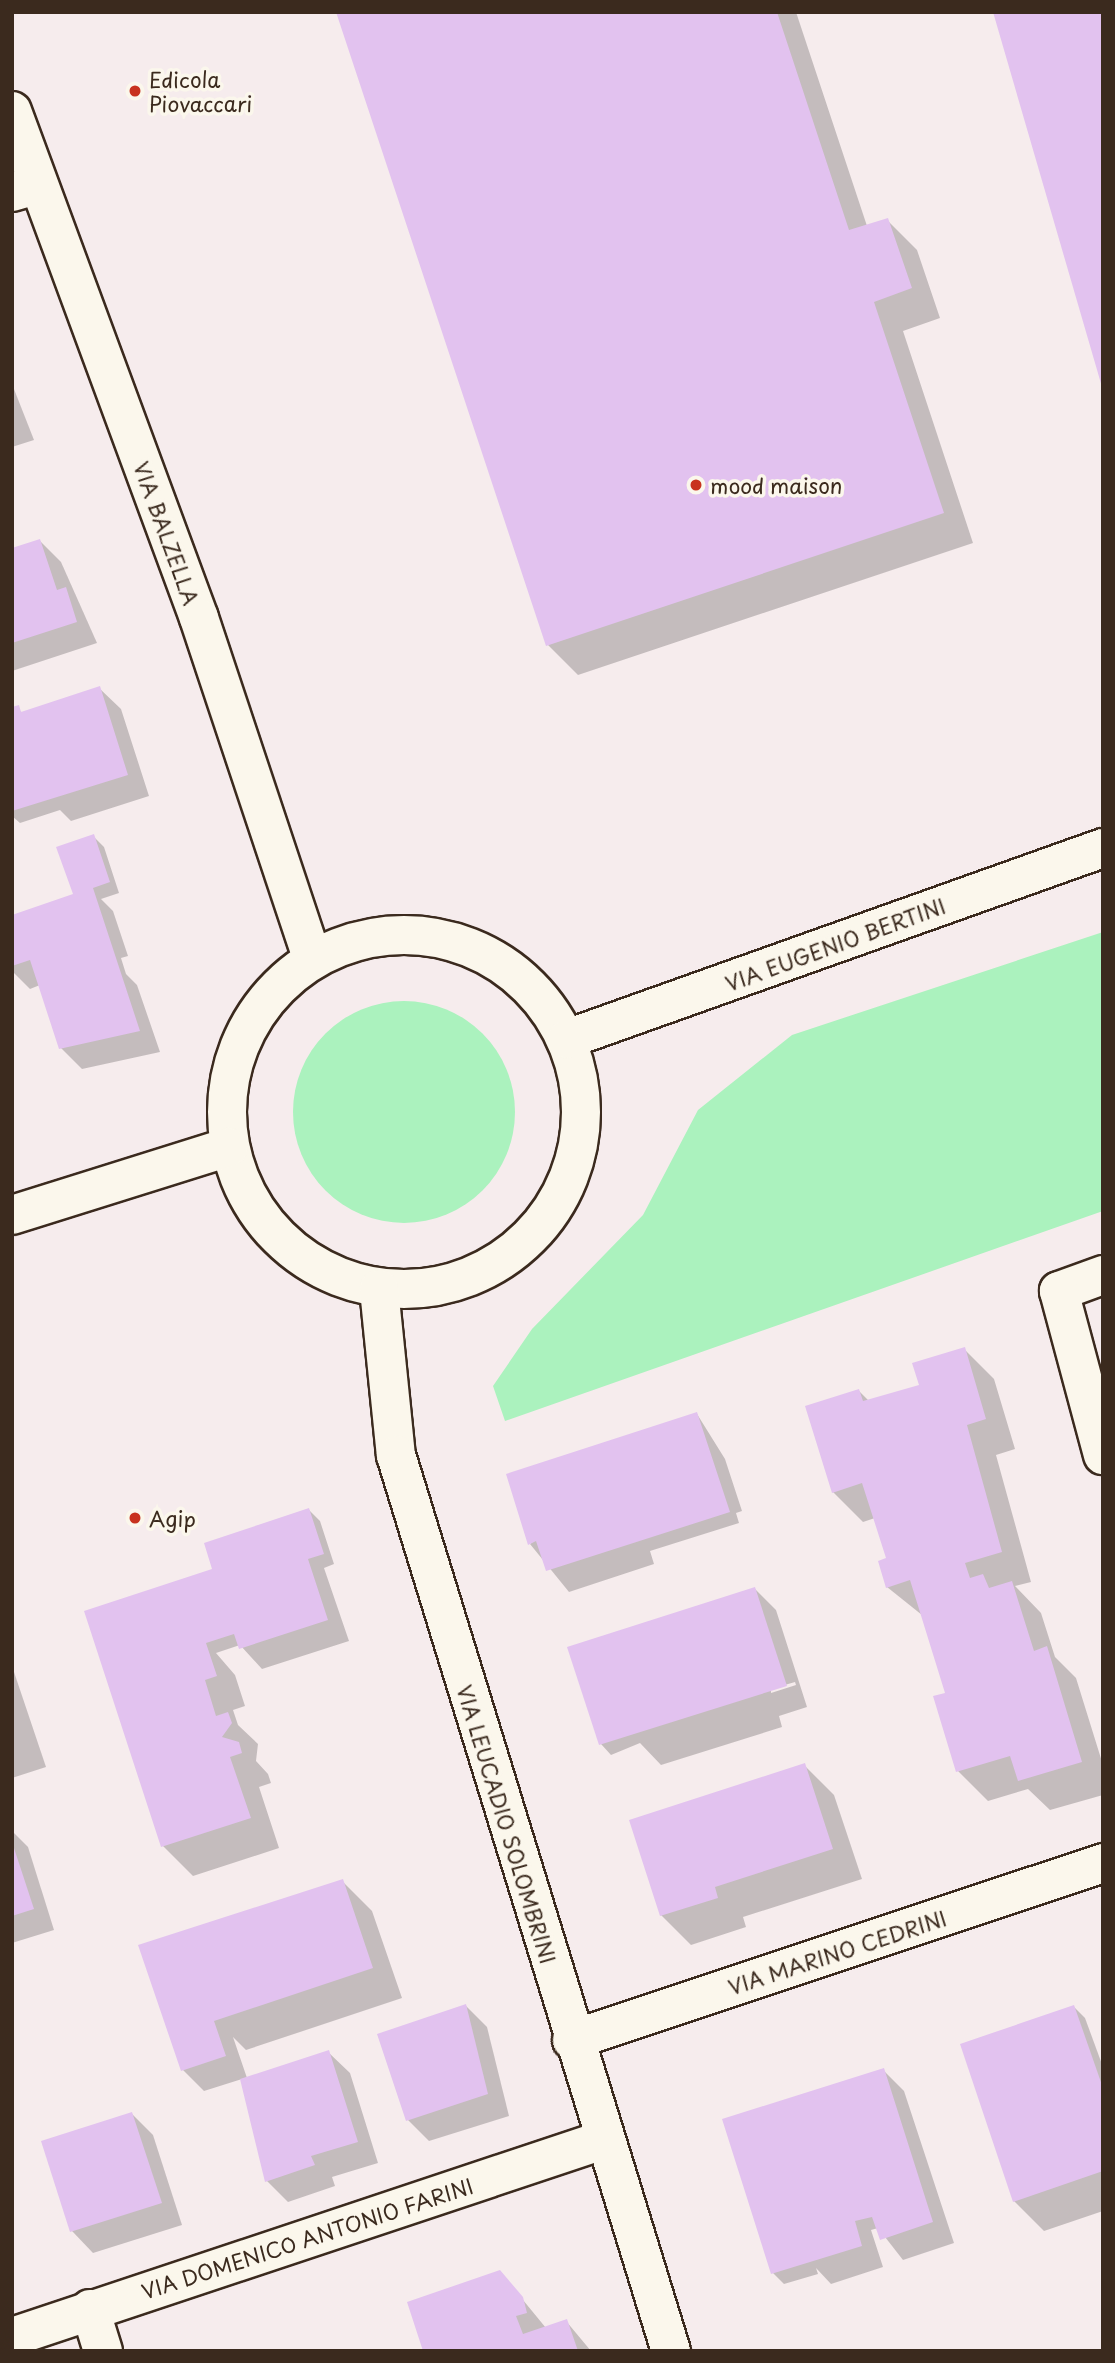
<!DOCTYPE html>
<html>
<head>
<meta charset="utf-8">
<style>
  body { margin:0 }
  #map { position:relative; width:1115px; height:2363px; overflow:hidden; background:#f6eced; font-family:"Playpen Sans",sans-serif }
  div>[style] { position:absolute }
  .green>* { inset:0; background:#abf2be }
  .round { border-radius:50% }
  .shadow>* { inset:0; background:#0003 }
  .building>* { inset:0; background:#e2c2ef }
  .roads { filter:drop-shadow(2px 0 #3b2a1e) drop-shadow(-2px 0 #3b2a1e) drop-shadow(0 2px #3b2a1e) drop-shadow(0 -2px #3b2a1e) }
  .street>* { height:38px; margin:-19px; padding:0 19px; transform-origin:19px; border-radius:19px; background:#fbf7ec }
  .secondary>* { height:38px; margin:-19px; padding:0 19px; transform-origin:19px; border-radius:19px; background:#fbf7ec }
  .secondary>.ring { margin:-19px; padding:0; box-sizing:content-box; background:none; border:38px solid #fbf7ec; border-radius:50% }
  .dots>* { width:19px; height:19px; translate:-50% -50%; box-sizing:border-box; border:4px solid #fbf7ec; border-radius:50% }
  span { translate:-50% -50%; white-space:nowrap; text-align:center; line-height:1.15; -webkit-text-stroke:7px #fbf7ec; paint-order:stroke }
  .poi-label { font-size:21px; color:#3b2a1e }
  .left { translate:0 -50%; text-align:left }
  .street-label { font-size:21px; color:#3b2a1e }
  .frame { position:absolute; inset:0; border:14px solid #3b2a1e; pointer-events:none }
</style>
</head>
<body>
<div id="map">
  <div class="green">
    <i style="clip-path:polygon(1103px 932px,1103px 1211px,505px 1421px,493px 1386px,532px 1329px,643px 1215px,698px 1110px,792px 1035px)"></i>
    <i class="round" style="left:293px;top:1001px;width:222px;height:222px"></i>
  </div>
  <div class="shadow">
    <i style="clip-path:polygon(338px 12px,796px 12px,867px 226px,887px 220px,917px 250px,940px 318px,903px 331px,973px 543px,578px 675px,548px 645px)"></i>
    <i style="clip-path:polygon(12px 384px,34px 440px,12px 447px)"></i>
    <i style="clip-path:polygon(40px 541px,61px 562px,97px 643px,12px 671px,12px 550px)"></i>
    <i style="clip-path:polygon(99px 688px,121px 709px,149px 796px,71px 821px,60px 810px,20px 823px,12px 816px,12px 709px,25px 713px)"></i>
    <i style="clip-path:polygon(93px 836px,104px 847px,119px 893px,101px 899px,113px 911px,128px 956px,121px 958px,126px 974px,137px 985px,160px 1052px,82px 1069px,61px 1048px,40px 985px,30px 989px,12px 971px,12px 916px,75px 895px)"></i>
    <i style="clip-path:polygon(964px 1349px,994px 1379px,1015px 1449px,996px 1455px,1031px 1582px,1015px 1586px,1041px 1613px,1055px 1657px,1076px 1678px,1103px 1765px,1103px 1795px,1050px 1810px,1028px 1789px,988px 1801px,958px 1771px,947px 1695px,922px 1615px,887px 1587px,888px 1560px,875px 1518px,863px 1522px,833px 1492px,859px 1391px,869px 1401px,921px 1386px)"></i>
    <i style="clip-path:polygon(697px 1414px,725px 1459px,742px 1511px,736px 1513px,739px 1523px,650px 1551px,654px 1564px,569px 1592px,530px 1544px)"></i>
    <i style="clip-path:polygon(309px 1510px,320px 1521px,334px 1564px,324px 1568px,349px 1641px,262px 1669px,240px 1645px,216px 1653px,235px 1675px,245px 1706px,233px 1710px,238px 1725px,258px 1744px,256px 1761px,268px 1774px,271px 1783px,259px 1787px,279px 1848px,193px 1876px,163px 1846px,212px 1571px)"></i>
    <i style="clip-path:polygon(evenodd,755px 1589px,776px 1610px,807px 1707px,779px 1716px,782px 1727px,661px 1765px,640px 1743px,611px 1755px,601px 1744px,755px 1589px,795px 1682px,796px 1685px,771px 1693px,771px 1689px,795px 1682px)"></i>
    <i style="clip-path:polygon(12px 1666px,46px 1767px,12px 1778px)"></i>
    <i style="clip-path:polygon(804px 1765px,834px 1795px,862px 1879px,743px 1917px,746px 1927px,691px 1945px,661px 1915px)"></i>
    <i style="clip-path:polygon(12px 1831px,28px 1847px,54px 1930px,12px 1943px)"></i>
    <i style="clip-path:polygon(342px 1881px,372px 1911px,402px 1998px,246px 2050px,233px 2037px,247px 2078px,328px 2052px,350px 2073px,378px 2163px,332px 2177px,335px 2186px,288px 2202px,267px 2181px,242px 2079px,204px 2091px,183px 2070px,140px 1946px)"></i>
    <i style="clip-path:polygon(466px 2006px,487px 2027px,509px 2116px,429px 2141px,408px 2120px)"></i>
    <i style="clip-path:polygon(1074px 2007px,1085px 2018px,1103px 2067px,1103px 2211px,1044px 2231px,1014px 2201px)"></i>
    <i style="clip-path:polygon(883px 2070px,904px 2091px,954px 2243px,903px 2260px,878px 2228px,871px 2230px,883px 2267px,831px 2284px,816px 2268px,818px 2274px,784px 2284px,773px 2273px)"></i>
    <i style="clip-path:polygon(132px 2114px,153px 2135px,182px 2225px,93px 2253px,72px 2231px)"></i>
    <i style="clip-path:polygon(500px 2272px,546px 2328px,566px 2321px,591px 2351px,425px 2351px)"></i>
  </div>
  <div class="building">
    <i style="clip-path:polygon(336px 12px,777px 12px,849px 230px,888px 218px,912px 288px,874px 302px,944px 513px,546px 646px)"></i>
    <i style="clip-path:polygon(993px 12px,1103px 12px,1103px 387px,1102px 387px)"></i>
    <i style="clip-path:polygon(40px 539px,57px 590px,66px 587px,77px 622px,12px 643px,12px 548px)"></i>
    <i style="clip-path:polygon(100px 686px,128px 775px,12px 811px,12px 707px,19px 705px,21px 712px)"></i>
    <i style="clip-path:polygon(94px 834px,110px 882px,93px 888px,140px 1031px,59px 1049px,30px 960px,12px 966px,12px 915px,73px 894px,56px 847px)"></i>
    <i style="clip-path:polygon(965px 1347px,986px 1419px,967px 1425px,1002px 1552px,965px 1563px,970px 1578px,983px 1574px,989px 1588px,1012px 1581px,1034px 1651px,1047px 1646px,1082px 1762px,1018px 1781px,1010px 1756px,956px 1772px,933px 1696px,945px 1693px,910px 1580px,886px 1588px,878px 1561px,886px 1558px,862px 1483px,832px 1493px,805px 1406px,859px 1389px,863px 1401px,919px 1385px,912px 1363px)"></i>
    <i style="clip-path:polygon(697px 1412px,730px 1512px,546px 1571px,536px 1541px,528px 1545px,506px 1474px)"></i>
    <i style="clip-path:polygon(309px 1508px,324px 1554px,308px 1559px,328px 1620px,239px 1649px,234px 1634px,206px 1643px,217px 1676px,205px 1680px,216px 1716px,228px 1712px,232px 1723px,222px 1737px,239px 1742px,242px 1753px,230px 1757px,251px 1818px,161px 1847px,84px 1611px,212px 1569px,204px 1543px)"></i>
    <i style="clip-path:polygon(755px 1587px,787px 1686px,599px 1745px,567px 1647px)"></i>
    <i style="clip-path:polygon(805px 1763px,833px 1849px,715px 1887px,718px 1898px,660px 1916px,629px 1820px)"></i>
    <i style="clip-path:polygon(12px 1842px,34px 1909px,12px 1916px)"></i>
    <i style="clip-path:polygon(343px 1879px,373px 1968px,214px 2021px,226px 2056px,181px 2071px,138px 1945px)"></i>
    <i style="clip-path:polygon(466px 2004px,488px 2094px,406px 2121px,377px 2034px)"></i>
    <i style="clip-path:polygon(1074px 2005px,1103px 2088px,1103px 2171px,1013px 2202px,960px 2044px)"></i>
    <i style="clip-path:polygon(329px 2050px,358px 2142px,311px 2156px,315px 2165px,265px 2182px,240px 2079px)"></i>
    <i style="clip-path:polygon(884px 2068px,933px 2222px,880px 2240px,872px 2217px,855px 2221px,862px 2246px,771px 2274px,722px 2119px)"></i>
    <i style="clip-path:polygon(132px 2112px,162px 2203px,70px 2232px,41px 2141px)"></i>
    <i style="clip-path:polygon(500px 2270px,523px 2297px,527px 2313px,516px 2316px,523px 2334px,567px 2319px,578px 2351px,423px 2351px,407px 2302px)"></i>
  </div>
  <div class="roads">
    <div class="street">
      <i style="left:12px;top:192px;width:26px;rotate:-16deg"></i>
      <i style="left:1103px;top:1275px;width:47px;rotate:160deg"></i>
      <i style="left:1059px;top:1291px;width:170px;rotate:75deg"></i>
      <i style="left:572px;top:2040px;width:560px;rotate:-18.43deg"></i>
      <i style="left:90px;top:2309px;width:44px;rotate:72.8deg"></i>
      <i style="left:12px;top:2337px;width:623px;rotate:-18.43deg"></i>
    </div>
    <div class="secondary">
      <i style="left:12px;top:111px;width:540px;rotate:69.75deg"></i>
      <i style="left:199px;top:618px;width:358px;rotate:71.6deg"></i>
      <i class="ring" style="left:227px;top:935px;width:316px;height:316px"></i>
      <i style="left:567px;top:1039px;width:569px;rotate:-19.61deg"></i>
      <i style="left:12px;top:1215px;width:227px;rotate:-17.4deg"></i>
      <i style="left:379px;top:1289px;width:167px;rotate:84.2deg"></i>
      <i style="left:396px;top:1455px;width:937px;rotate:72.94deg"></i>
    </div>
  </div>
  <div class="dots">
    <i style="left:135px;top:91px;background:#c8321e"></i>
    <i style="left:696px;top:485px;background:#c8321e"></i>
    <i style="left:135px;top:1518px;background:#c8321e"></i>
  </div>
  <div class="poi-label">
    <span class="left" style="left:149px;top:91px">Edicola<br>Piovaccari</span>
    <span class="left" style="left:710px;top:485px">mood maison</span>
    <span class="left" style="left:149px;top:1518px">Agip</span>
  </div>
  <div class="street-label">
    <span style="left:167px;top:533px;rotate:70deg">VIA BALZELLA</span>
    <span style="left:835px;top:944px;rotate:-20deg">VIA EUGENIO BERTINI</span>
    <span style="left:507px;top:1824px;rotate:73deg">VIA LEUCADIO SOLOMBRINI</span>
    <span style="left:837px;top:1952px;rotate:-18deg">VIA MARINO CEDRINI</span>
    <span style="left:307px;top:2238px;rotate:-18deg">VIA DOMENICO ANTONIO FARINI</span>
  </div>
  <div class="frame"></div>
</div>
</body>
</html>
